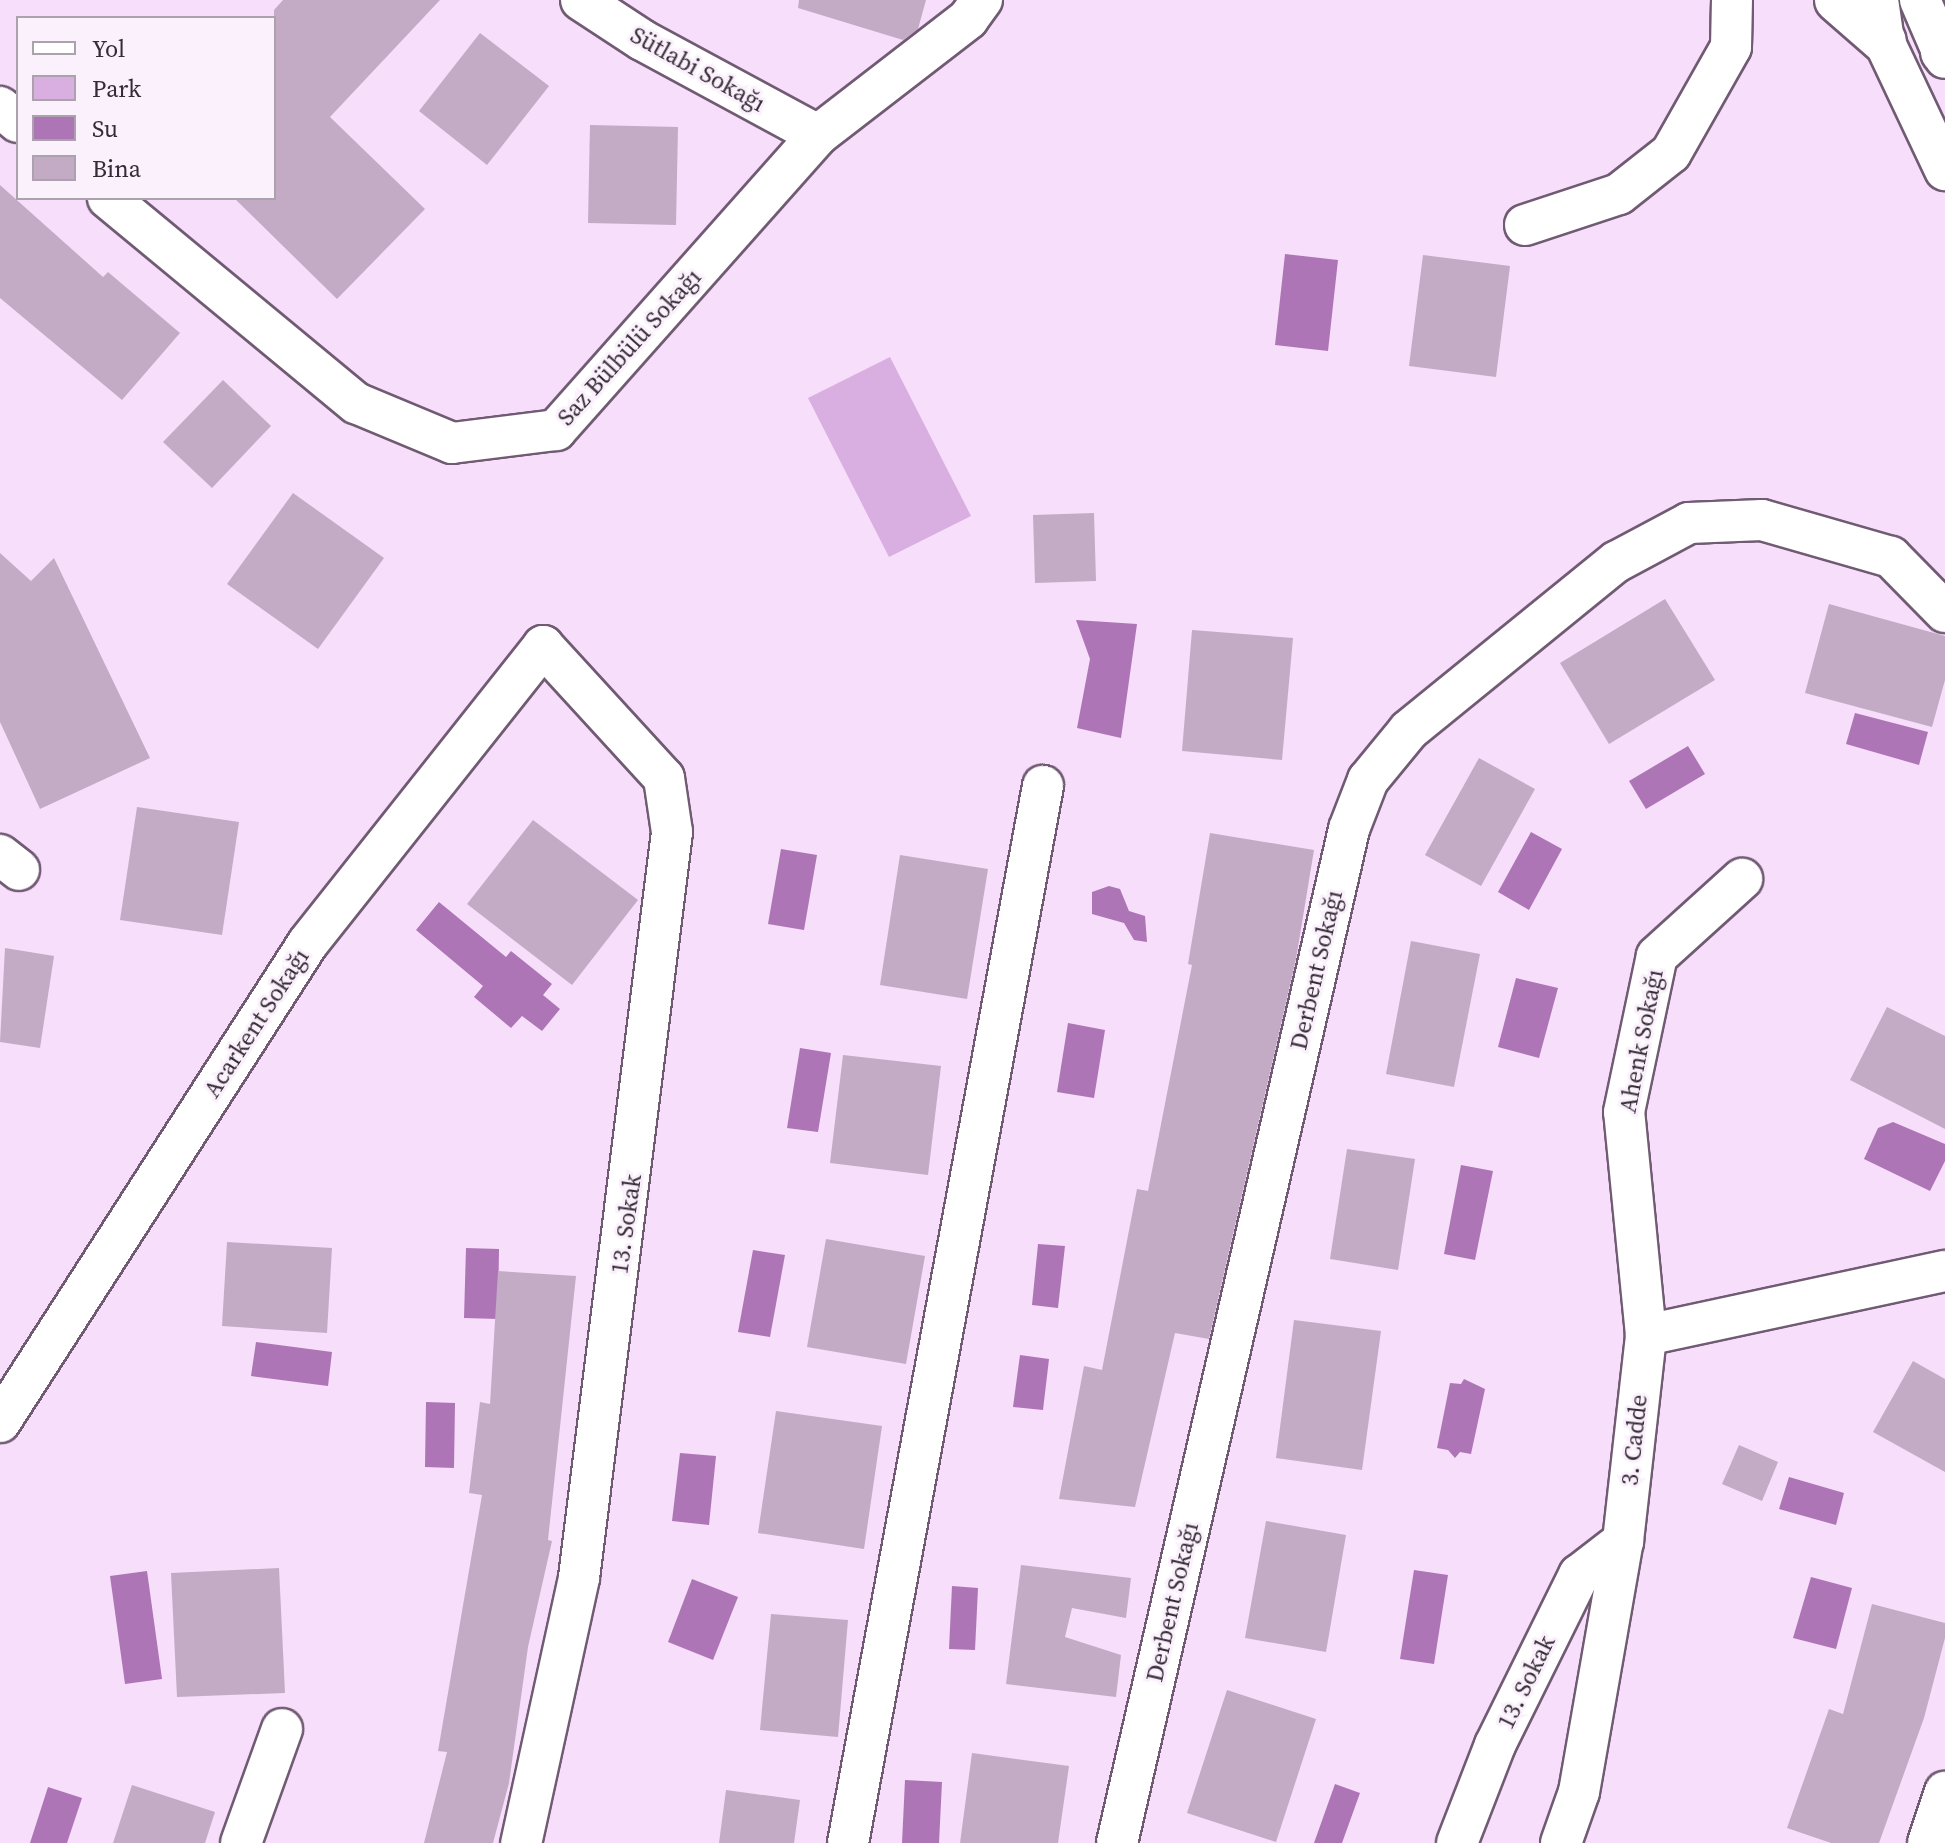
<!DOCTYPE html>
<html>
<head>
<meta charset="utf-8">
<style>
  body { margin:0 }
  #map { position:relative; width:1945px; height:1843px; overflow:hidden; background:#f7defa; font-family:"Source Serif 4",serif }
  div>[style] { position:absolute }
  .green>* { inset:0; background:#d9aee0 }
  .water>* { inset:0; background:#ad75b6 }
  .building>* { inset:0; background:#c3abc6 }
  .roads { filter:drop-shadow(2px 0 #705b73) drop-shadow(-2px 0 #705b73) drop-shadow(0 2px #705b73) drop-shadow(0 -2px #705b73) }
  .street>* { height:40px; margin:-20px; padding:0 20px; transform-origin:20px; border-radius:20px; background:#fff }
  .primary>* { height:44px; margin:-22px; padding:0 22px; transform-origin:22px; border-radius:22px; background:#fff }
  span { translate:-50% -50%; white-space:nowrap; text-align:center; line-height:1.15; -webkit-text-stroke:6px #fbf1fc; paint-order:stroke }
  .street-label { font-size:24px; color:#352b36 }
  .legend { position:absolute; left:16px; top:16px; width:260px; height:184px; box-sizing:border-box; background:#fbf1fc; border:2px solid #aca2ad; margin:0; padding:10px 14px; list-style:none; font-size:24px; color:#352b36 }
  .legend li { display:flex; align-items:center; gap:16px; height:40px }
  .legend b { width:40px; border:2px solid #aca2ad }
</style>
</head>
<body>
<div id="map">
  <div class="green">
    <i style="clip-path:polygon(890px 357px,971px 516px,889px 557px,808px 398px)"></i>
  </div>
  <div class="water">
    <i style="clip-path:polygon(1285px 254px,1338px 260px,1328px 351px,1275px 345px)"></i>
    <i style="clip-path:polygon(1076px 620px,1137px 624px,1121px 738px,1077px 728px,1090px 659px)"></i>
    <i style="clip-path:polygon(1855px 713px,1928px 732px,1919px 765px,1846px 744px)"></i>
    <i style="clip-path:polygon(1688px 746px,1705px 774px,1646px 809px,1629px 781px)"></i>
    <i style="clip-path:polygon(1531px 832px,1562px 849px,1529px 910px,1498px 892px)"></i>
    <i style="clip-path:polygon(781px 849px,817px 855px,804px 930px,768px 924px)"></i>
    <i style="clip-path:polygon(1109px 886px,1120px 889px,1129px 911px,1145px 916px,1147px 942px,1134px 940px,1124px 923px,1092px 914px,1092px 892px)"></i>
    <i style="clip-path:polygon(439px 902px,506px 957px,511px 951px,552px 984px,543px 995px,560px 1009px,542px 1031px,522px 1016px,511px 1028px,474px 997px,483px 986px,416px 930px)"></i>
    <i style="clip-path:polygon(1516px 978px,1558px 988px,1539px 1058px,1498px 1047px)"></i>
    <i style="clip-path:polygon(1068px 1023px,1105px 1030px,1094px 1098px,1057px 1092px)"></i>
    <i style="clip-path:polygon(800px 1048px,831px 1053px,818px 1132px,787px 1128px)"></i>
    <i style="clip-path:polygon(1893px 1122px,1945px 1144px,1945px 1161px,1930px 1191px,1864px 1159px,1878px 1128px)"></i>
    <i style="clip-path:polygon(1461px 1165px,1493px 1171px,1475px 1260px,1444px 1254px)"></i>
    <i style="clip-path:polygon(1038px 1244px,1065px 1246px,1058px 1308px,1032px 1305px)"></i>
    <i style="clip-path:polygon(466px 1248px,499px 1249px,498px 1319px,464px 1318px)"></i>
    <i style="clip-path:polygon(753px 1250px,785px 1255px,770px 1337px,738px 1332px)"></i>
    <i style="clip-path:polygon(256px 1342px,332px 1352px,328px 1386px,251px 1376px)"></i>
    <i style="clip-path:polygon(1020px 1355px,1049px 1359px,1043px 1410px,1013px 1407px)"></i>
    <i style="clip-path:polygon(1464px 1379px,1485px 1389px,1471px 1454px,1460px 1452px,1455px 1458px,1448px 1450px,1437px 1448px,1450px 1383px,1461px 1384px)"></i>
    <i style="clip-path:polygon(426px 1402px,455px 1403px,454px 1468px,425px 1467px)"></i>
    <i style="clip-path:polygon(680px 1453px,716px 1456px,709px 1525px,672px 1521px)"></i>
    <i style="clip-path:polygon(1789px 1477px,1844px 1493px,1836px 1525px,1779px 1509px)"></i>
    <i style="clip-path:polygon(1414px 1570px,1448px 1575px,1434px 1664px,1400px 1659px)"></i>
    <i style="clip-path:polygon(147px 1571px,162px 1679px,125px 1684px,110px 1576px)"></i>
    <i style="clip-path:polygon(1811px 1577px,1852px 1588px,1836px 1649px,1793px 1638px)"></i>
    <i style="clip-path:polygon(692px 1579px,738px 1597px,713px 1660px,668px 1642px)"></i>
    <i style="clip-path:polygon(952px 1586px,978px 1588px,975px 1650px,949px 1649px)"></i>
    <i style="clip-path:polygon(905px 1780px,942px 1782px,939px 1843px,902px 1843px)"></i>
    <i style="clip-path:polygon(1335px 1784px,1360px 1793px,1342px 1843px,1314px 1843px)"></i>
    <i style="clip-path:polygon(48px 1787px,82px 1798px,67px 1843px,30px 1843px)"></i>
  </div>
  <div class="building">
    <i style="clip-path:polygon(283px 0,440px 0,330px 117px,425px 209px,337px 299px,234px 198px,274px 198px,274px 10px)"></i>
    <i style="clip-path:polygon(799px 0,926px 0,918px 29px,903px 40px,798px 8px)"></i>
    <i style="clip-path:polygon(480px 33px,549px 86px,487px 165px,419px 111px)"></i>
    <i style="clip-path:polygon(590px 125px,678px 127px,676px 225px,588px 223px)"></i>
    <i style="clip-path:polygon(0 185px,103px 277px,108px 272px,180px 333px,122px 400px,0 298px)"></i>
    <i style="clip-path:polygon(1423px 255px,1510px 266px,1496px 377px,1409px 366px)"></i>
    <i style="clip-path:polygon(223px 380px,271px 426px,212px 488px,163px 442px)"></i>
    <i style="clip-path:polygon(293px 493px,384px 558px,318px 649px,227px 584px)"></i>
    <i style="clip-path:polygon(1094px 513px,1096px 581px,1035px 583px,1033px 515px)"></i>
    <i style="clip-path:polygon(0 553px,31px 581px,54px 558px,150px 758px,40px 809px,0 722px)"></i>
    <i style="clip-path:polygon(1665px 599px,1715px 680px,1609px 744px,1560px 663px)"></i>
    <i style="clip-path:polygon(1829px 604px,1945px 636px,1945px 680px,1932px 727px,1805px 693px)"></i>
    <i style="clip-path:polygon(1192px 630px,1293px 638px,1282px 760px,1182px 751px)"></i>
    <i style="clip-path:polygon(1479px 758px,1535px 789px,1481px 886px,1425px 855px)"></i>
    <i style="clip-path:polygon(137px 807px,239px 822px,222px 935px,120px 920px)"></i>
    <i style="clip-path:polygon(533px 820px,638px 900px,572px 985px,467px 904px)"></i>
    <i style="clip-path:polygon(1210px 833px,1314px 850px,1296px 959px,1209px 1339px,1175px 1333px,1135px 1507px,1059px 1499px,1084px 1366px,1102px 1370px,1137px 1189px,1148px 1191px,1192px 965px,1188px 964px)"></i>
    <i style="clip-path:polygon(900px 855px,988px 869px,967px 999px,880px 985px)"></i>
    <i style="clip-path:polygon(1411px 941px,1480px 954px,1454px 1087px,1386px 1074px)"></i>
    <i style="clip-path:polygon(5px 948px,54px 956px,40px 1048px,0 1042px)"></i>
    <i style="clip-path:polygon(1887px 1007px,1945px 1036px,1945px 1129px,1850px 1080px)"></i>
    <i style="clip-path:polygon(843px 1055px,941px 1066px,928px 1175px,830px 1163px)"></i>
    <i style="clip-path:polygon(1347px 1149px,1415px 1159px,1398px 1270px,1330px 1259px)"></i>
    <i style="clip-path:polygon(826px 1239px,925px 1256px,906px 1364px,807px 1347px)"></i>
    <i style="clip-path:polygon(227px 1242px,332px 1248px,327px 1333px,222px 1326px)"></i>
    <i style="clip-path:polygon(498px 1271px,576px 1276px,548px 1540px,552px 1541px,528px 1647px,509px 1783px,493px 1843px,424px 1843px,447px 1752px,438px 1751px,482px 1495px,469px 1493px,480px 1402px,490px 1404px)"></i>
    <i style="clip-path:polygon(1294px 1320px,1381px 1331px,1362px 1470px,1276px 1458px)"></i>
    <i style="clip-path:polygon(1913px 1361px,1945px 1379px,1945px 1472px,1873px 1432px)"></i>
    <i style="clip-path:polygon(776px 1411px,882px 1426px,864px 1549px,758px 1533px)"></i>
    <i style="clip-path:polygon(1739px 1445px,1778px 1462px,1762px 1501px,1722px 1484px)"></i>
    <i style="clip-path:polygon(1266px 1521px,1346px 1535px,1326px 1652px,1245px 1638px)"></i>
    <i style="clip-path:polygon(1021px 1565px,1131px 1578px,1126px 1618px,1072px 1608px,1065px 1637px,1121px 1655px,1116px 1697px,1006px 1684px)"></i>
    <i style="clip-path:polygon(279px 1568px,285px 1693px,177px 1697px,171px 1573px)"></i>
    <i style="clip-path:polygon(1872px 1604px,1945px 1623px,1945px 1638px,1924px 1718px,1879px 1843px,1831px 1843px,1787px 1828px,1829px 1709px,1843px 1714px)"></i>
    <i style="clip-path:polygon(771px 1614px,848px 1620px,838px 1737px,760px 1730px)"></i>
    <i style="clip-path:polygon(1227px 1690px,1316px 1719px,1276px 1842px,1187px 1813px)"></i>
    <i style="clip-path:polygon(972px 1753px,1069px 1766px,1058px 1843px,960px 1843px)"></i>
    <i style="clip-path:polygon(132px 1785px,215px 1812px,205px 1843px,113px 1843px)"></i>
    <i style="clip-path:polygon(726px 1790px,800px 1800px,794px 1843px,719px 1843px)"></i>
  </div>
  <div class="roads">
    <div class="street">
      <i style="left:581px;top:0;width:73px;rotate:33.3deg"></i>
      <i style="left:642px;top:40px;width:200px;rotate:28.4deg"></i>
      <i style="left:1878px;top:0;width:41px;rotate:81.7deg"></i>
      <i style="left:1884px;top:41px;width:143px;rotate:64.7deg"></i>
      <i style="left:1920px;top:0;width:63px;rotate:66.7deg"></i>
      <i style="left:0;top:107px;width:23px;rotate:40deg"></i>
      <i style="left:108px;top:198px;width:322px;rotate:39.6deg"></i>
      <i style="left:356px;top:403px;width:104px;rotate:22.6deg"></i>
      <i style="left:452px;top:443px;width:105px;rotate:-7.1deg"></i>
      <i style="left:556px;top:430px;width:395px;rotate:-48.4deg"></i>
      <i style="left:818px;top:135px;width:190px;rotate:-37.7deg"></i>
      <i style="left:968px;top:19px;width:24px;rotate:-54deg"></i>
      <i style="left:1525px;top:225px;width:99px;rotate:-18.3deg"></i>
      <i style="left:1619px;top:194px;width:66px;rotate:-38.3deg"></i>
      <i style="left:1671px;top:153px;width:122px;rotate:-60.5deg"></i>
      <i style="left:1731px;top:47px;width:47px;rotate:-88.8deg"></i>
      <i style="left:0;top:855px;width:24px;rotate:38deg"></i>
      <i style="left:1646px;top:1335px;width:224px;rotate:-95.6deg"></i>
      <i style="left:1624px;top:1112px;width:159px;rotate:-78.1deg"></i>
      <i style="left:1657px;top:956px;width:115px;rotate:-42.2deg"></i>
      <i style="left:0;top:1422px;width:569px;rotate:-57.26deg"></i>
      <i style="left:308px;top:943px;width:379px;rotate:-51.6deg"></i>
      <i style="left:543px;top:646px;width:179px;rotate:47.5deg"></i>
      <i style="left:664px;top:778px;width:55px;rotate:81.6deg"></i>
      <i style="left:672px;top:832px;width:752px;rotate:97.11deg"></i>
      <i style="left:579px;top:1578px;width:271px;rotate:102.3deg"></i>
      <i style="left:241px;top:1843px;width:121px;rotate:-70.2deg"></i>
      <i style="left:848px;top:1843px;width:1075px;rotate:-79.55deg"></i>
      <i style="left:1117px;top:1843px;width:1040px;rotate:-77.11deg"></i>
      <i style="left:1349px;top:829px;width:53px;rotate:-68.8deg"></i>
      <i style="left:1368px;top:780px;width:65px;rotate:-50.6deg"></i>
      <i style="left:1409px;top:730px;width:267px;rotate:-39.1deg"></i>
      <i style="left:1616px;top:562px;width:83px;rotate:-28.1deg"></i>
      <i style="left:1689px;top:523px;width:73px;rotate:-2.4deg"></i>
      <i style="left:1762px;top:520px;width:134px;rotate:16deg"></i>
      <i style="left:1891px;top:557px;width:77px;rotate:45.5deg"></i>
      <i style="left:1457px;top:1843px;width:105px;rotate:-68.8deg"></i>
      <i style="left:1495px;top:1745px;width:190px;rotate:-63.7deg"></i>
      <i style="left:1579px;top:1575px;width:56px;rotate:-37.7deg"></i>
      <i style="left:1561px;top:1843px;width:54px;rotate:-70.6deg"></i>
      <i style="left:1579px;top:1792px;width:255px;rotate:-80.1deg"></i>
      <i style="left:1623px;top:1541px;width:207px;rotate:-83.6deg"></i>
      <i style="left:1646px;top:1335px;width:306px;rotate:-12.1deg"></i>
      <i style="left:1928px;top:1843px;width:54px;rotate:-71.6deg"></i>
    </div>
    <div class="primary">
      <i style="left:1837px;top:0;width:62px;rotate:41.1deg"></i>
      <i style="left:1943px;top:52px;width:6px;rotate:-72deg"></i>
    </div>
  </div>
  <div class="street-label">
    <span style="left:698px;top:69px;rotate:29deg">Sütlabi Sokağı</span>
    <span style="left:629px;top:347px;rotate:-48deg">Saz Bülbülü Sokağı</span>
    <span style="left:1316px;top:970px;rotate:-77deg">Derbent Sokağı</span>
    <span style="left:256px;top:1023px;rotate:-57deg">Acarkent Sokağı</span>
    <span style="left:1641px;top:1041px;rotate:-79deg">Ahenk Sokağı</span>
    <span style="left:626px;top:1224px;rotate:-82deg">13. Sokak</span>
    <span style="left:1634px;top:1440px;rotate:-84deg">3. Cadde</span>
    <span style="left:1172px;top:1602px;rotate:-77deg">Derbent Sokağı</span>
    <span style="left:1526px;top:1682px;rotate:-64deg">13. Sokak</span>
  </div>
  <ul class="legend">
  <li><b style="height:10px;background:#fff"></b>Yol</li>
  <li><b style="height:22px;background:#d9aee0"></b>Park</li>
  <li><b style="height:22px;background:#ad75b6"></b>Su</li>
  <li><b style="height:22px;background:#c3abc6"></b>Bina</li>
  </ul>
</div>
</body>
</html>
